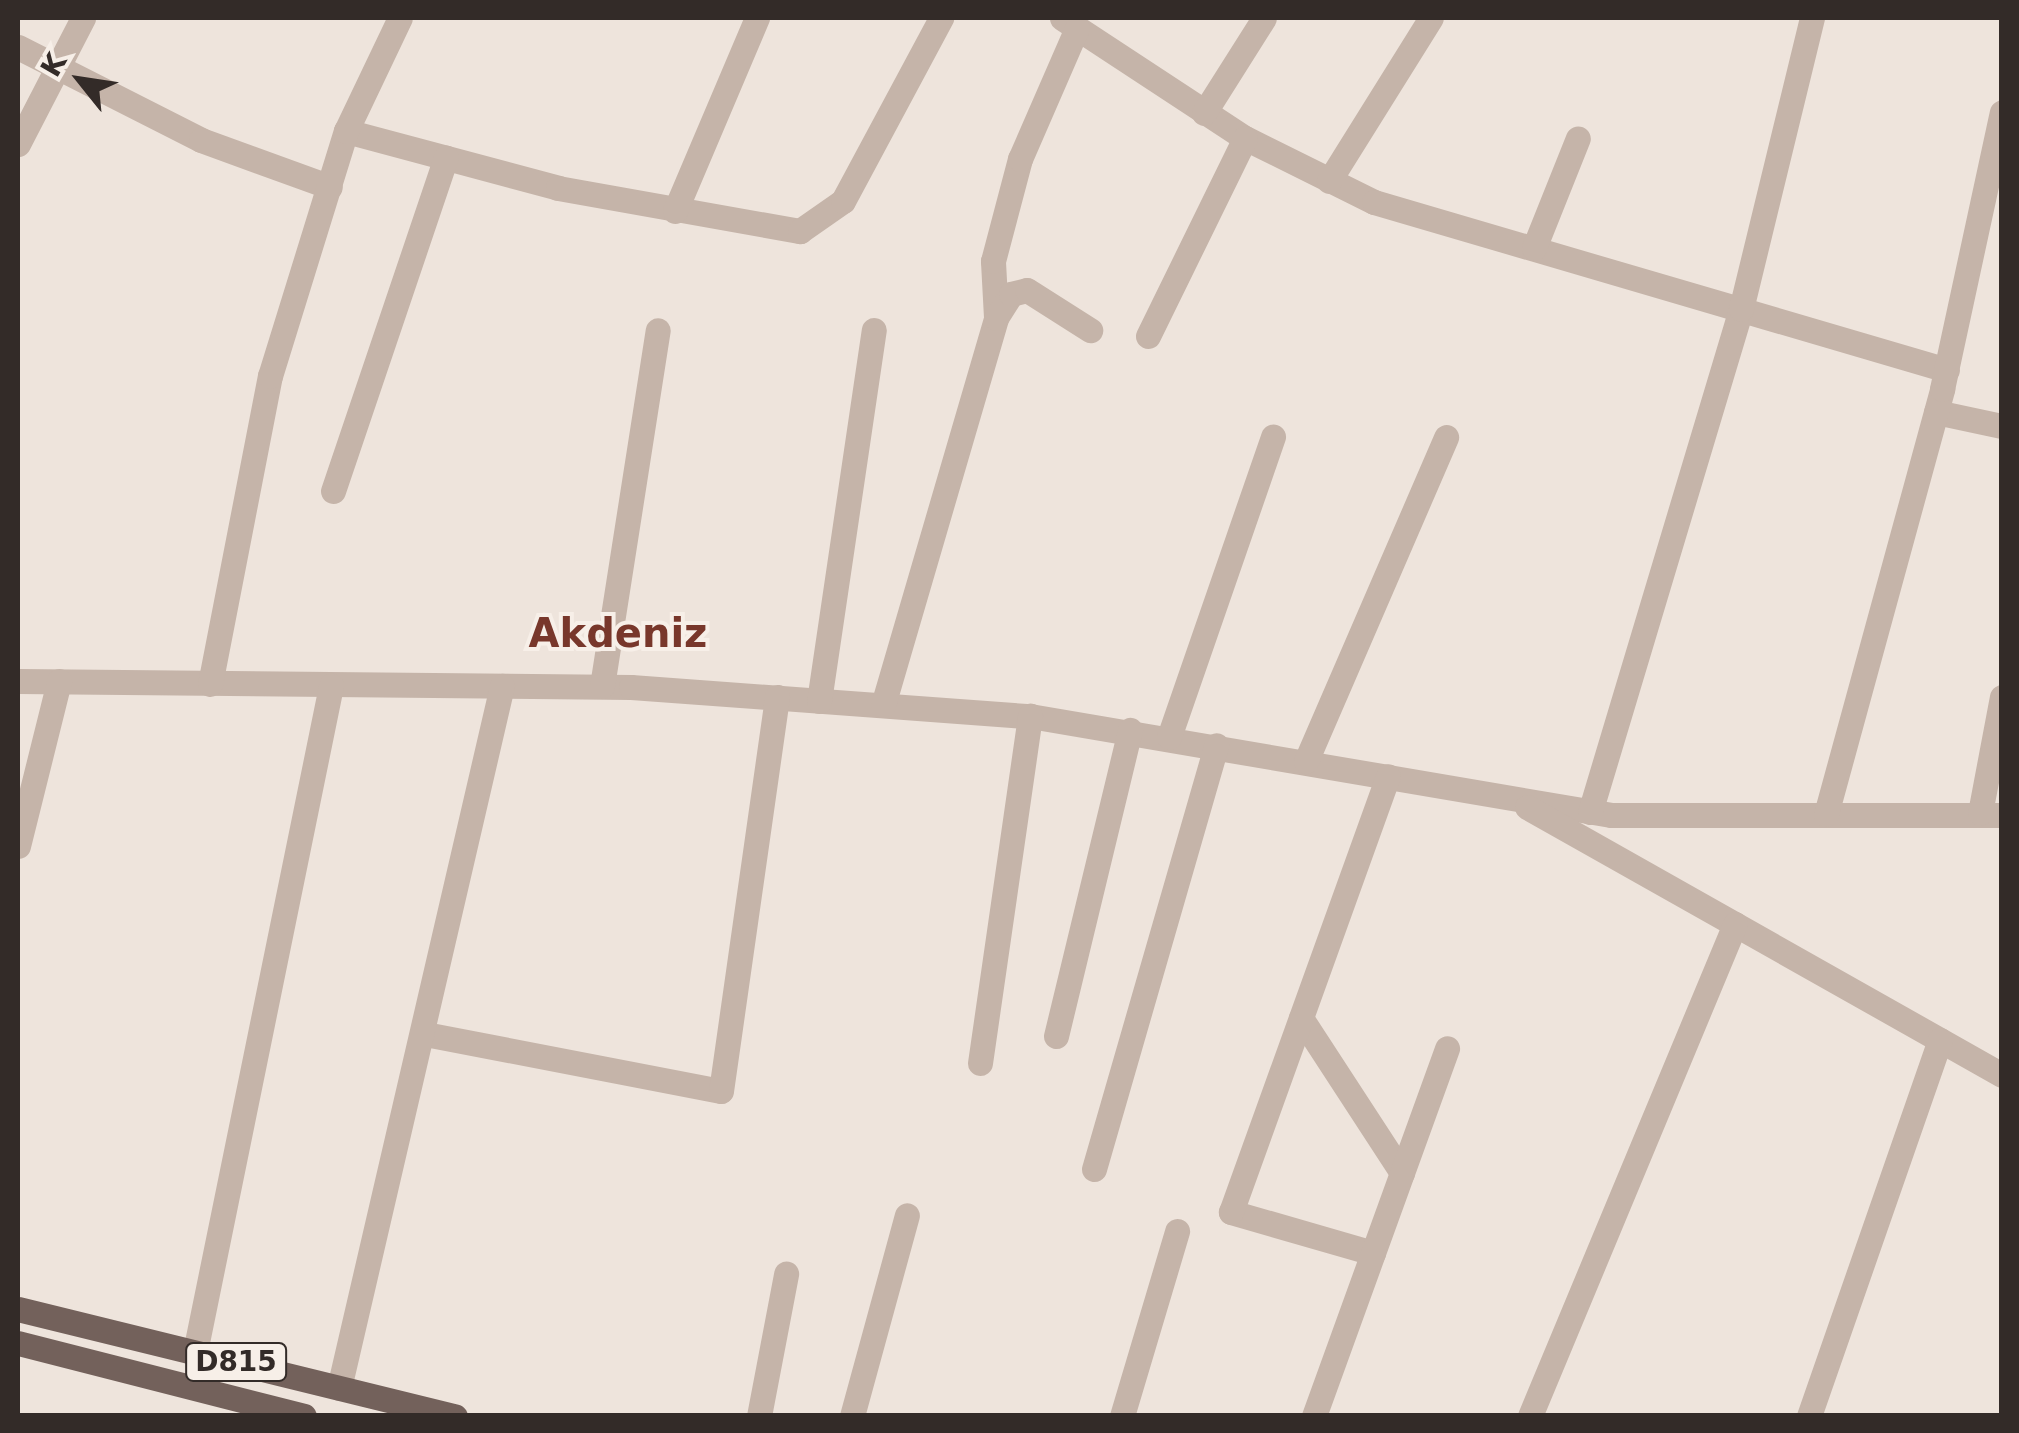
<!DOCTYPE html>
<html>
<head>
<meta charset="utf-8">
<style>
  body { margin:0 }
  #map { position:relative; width:2019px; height:1433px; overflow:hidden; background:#eee4dc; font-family:"DejaVu Sans",sans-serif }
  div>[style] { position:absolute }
  .minor>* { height:25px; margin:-12.5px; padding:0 12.5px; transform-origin:12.5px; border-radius:12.5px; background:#c5b4a9 }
  .primary>* { height:25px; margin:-12.5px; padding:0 12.5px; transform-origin:12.5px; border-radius:12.5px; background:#73615b }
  span { translate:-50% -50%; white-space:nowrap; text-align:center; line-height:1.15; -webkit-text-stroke:8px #f7efe8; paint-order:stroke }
  .shield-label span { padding:2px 8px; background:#f7efe8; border:2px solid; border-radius:8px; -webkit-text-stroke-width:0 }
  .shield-label { font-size:28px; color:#332b28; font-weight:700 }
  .district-label { font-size:40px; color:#78372b; font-weight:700 }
  .frame { position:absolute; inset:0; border:20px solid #332b28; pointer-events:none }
  .north { position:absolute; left:30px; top:30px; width:100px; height:100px; -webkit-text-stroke:8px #f7efe8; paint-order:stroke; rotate:300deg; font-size:28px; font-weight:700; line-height:40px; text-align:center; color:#332b28 }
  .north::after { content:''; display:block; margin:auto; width:35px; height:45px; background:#332b28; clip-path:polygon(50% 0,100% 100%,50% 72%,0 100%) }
</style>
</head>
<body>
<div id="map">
  <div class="minor">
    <i style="left:1062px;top:18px;width:219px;rotate:33.3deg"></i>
    <i style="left:1245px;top:138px;width:144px;rotate:26.4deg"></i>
    <i style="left:1374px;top:202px;width:597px;rotate:16.34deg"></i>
    <i style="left:18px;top:47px;width:205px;rotate:26.9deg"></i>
    <i style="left:201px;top:140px;width:137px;rotate:20deg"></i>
    <i style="left:1204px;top:113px;width:112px;rotate:-57.7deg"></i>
    <i style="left:346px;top:131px;width:220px;rotate:15deg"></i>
    <i style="left:558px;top:188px;width:246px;rotate:10.1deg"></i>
    <i style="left:800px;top:231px;width:52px;rotate:-34.9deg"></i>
    <i style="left:843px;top:201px;width:208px;rotate:-61.8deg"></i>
    <i style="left:18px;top:144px;width:142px;rotate:-62.7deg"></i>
    <i style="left:1329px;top:181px;width:192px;rotate:-58deg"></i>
    <i style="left:675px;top:211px;width:210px;rotate:-67deg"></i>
    <i style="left:1534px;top:248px;width:118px;rotate:-68.2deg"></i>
    <i style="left:996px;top:317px;width:56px;rotate:-93.1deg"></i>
    <i style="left:993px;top:261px;width:106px;rotate:-75.2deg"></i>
    <i style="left:1020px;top:159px;width:143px;rotate:-66.5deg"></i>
    <i style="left:1148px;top:336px;width:220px;rotate:-63.9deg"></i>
    <i style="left:1936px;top:412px;width:67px;rotate:12deg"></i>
    <i style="left:333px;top:491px;width:352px;rotate:-71.3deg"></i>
    <i style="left:18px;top:681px;width:613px;rotate:0.56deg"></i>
    <i style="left:631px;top:687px;width:400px;rotate:4.2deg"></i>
    <i style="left:1030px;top:716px;width:589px;rotate:9.67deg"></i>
    <i style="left:1611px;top:815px;width:391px"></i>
    <i style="left:210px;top:684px;width:314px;rotate:-79deg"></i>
    <i style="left:270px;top:376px;width:257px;rotate:-72.8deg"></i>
    <i style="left:346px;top:131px;width:125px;rotate:-64.5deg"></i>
    <i style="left:602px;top:686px;width:360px;rotate:-81.1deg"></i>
    <i style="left:819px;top:701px;width:375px;rotate:-81.6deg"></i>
    <i style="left:883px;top:705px;width:403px;rotate:-73.7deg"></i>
    <i style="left:996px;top:318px;width:28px;rotate:-58deg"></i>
    <i style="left:1011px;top:294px;width:16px;rotate:-14deg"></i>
    <i style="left:1027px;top:290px;width:75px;rotate:32.4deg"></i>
    <i style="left:1169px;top:737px;width:318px;rotate:-70.9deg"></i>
    <i style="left:1306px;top:761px;width:353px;rotate:-66.6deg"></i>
    <i style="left:1527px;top:807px;width:545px;rotate:29.43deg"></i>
    <i style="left:1590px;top:812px;width:525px;rotate:-73.29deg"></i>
    <i style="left:1741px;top:309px;width:300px;rotate:-76.3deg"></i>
    <i style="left:1980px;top:813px;width:118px;rotate:-79.3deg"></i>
    <i style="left:1826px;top:814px;width:441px;rotate:-74.7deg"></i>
    <i style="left:1942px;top:389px;width:283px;rotate:-77.8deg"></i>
    <i style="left:18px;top:846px;width:170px;rotate:-76deg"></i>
    <i style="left:1301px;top:1018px;width:185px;rotate:56.9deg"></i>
    <i style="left:425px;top:1034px;width:301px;rotate:10.9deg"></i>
    <i style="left:721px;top:1091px;width:398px;rotate:-81.9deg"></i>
    <i style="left:1056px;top:1036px;width:315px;rotate:-76.4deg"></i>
    <i style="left:980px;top:1063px;width:351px;rotate:-81.8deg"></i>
    <i style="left:1094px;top:1169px;width:441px;rotate:-73.9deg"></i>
    <i style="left:1373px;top:1253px;width:148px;rotate:-163.9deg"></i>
    <i style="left:1231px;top:1212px;width:463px;rotate:-70.2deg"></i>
    <i style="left:195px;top:1352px;width:680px;rotate:-78.46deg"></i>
    <i style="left:339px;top:1388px;width:721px;rotate:-76.93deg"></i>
    <i style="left:759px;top:1416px;width:145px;rotate:-79.2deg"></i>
    <i style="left:852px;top:1416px;width:208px;rotate:-74.7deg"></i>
    <i style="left:1122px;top:1416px;width:193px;rotate:-73.4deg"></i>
    <i style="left:1314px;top:1416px;width:391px;rotate:-70.1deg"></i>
    <i style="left:1530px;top:1416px;width:533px;rotate:-67.38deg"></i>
    <i style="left:1809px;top:1416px;width:398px;rotate:-70.8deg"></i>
  </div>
  <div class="primary">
    <i style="left:18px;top:1309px;width:450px;rotate:13.8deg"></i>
    <i style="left:18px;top:1343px;width:295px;rotate:14.3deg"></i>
  </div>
  <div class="shield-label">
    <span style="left:236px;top:1362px">D815</span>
  </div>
  <div class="district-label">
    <span style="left:618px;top:633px">Akdeniz</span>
  </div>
  <div class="frame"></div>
  <div class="north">K</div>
</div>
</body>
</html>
